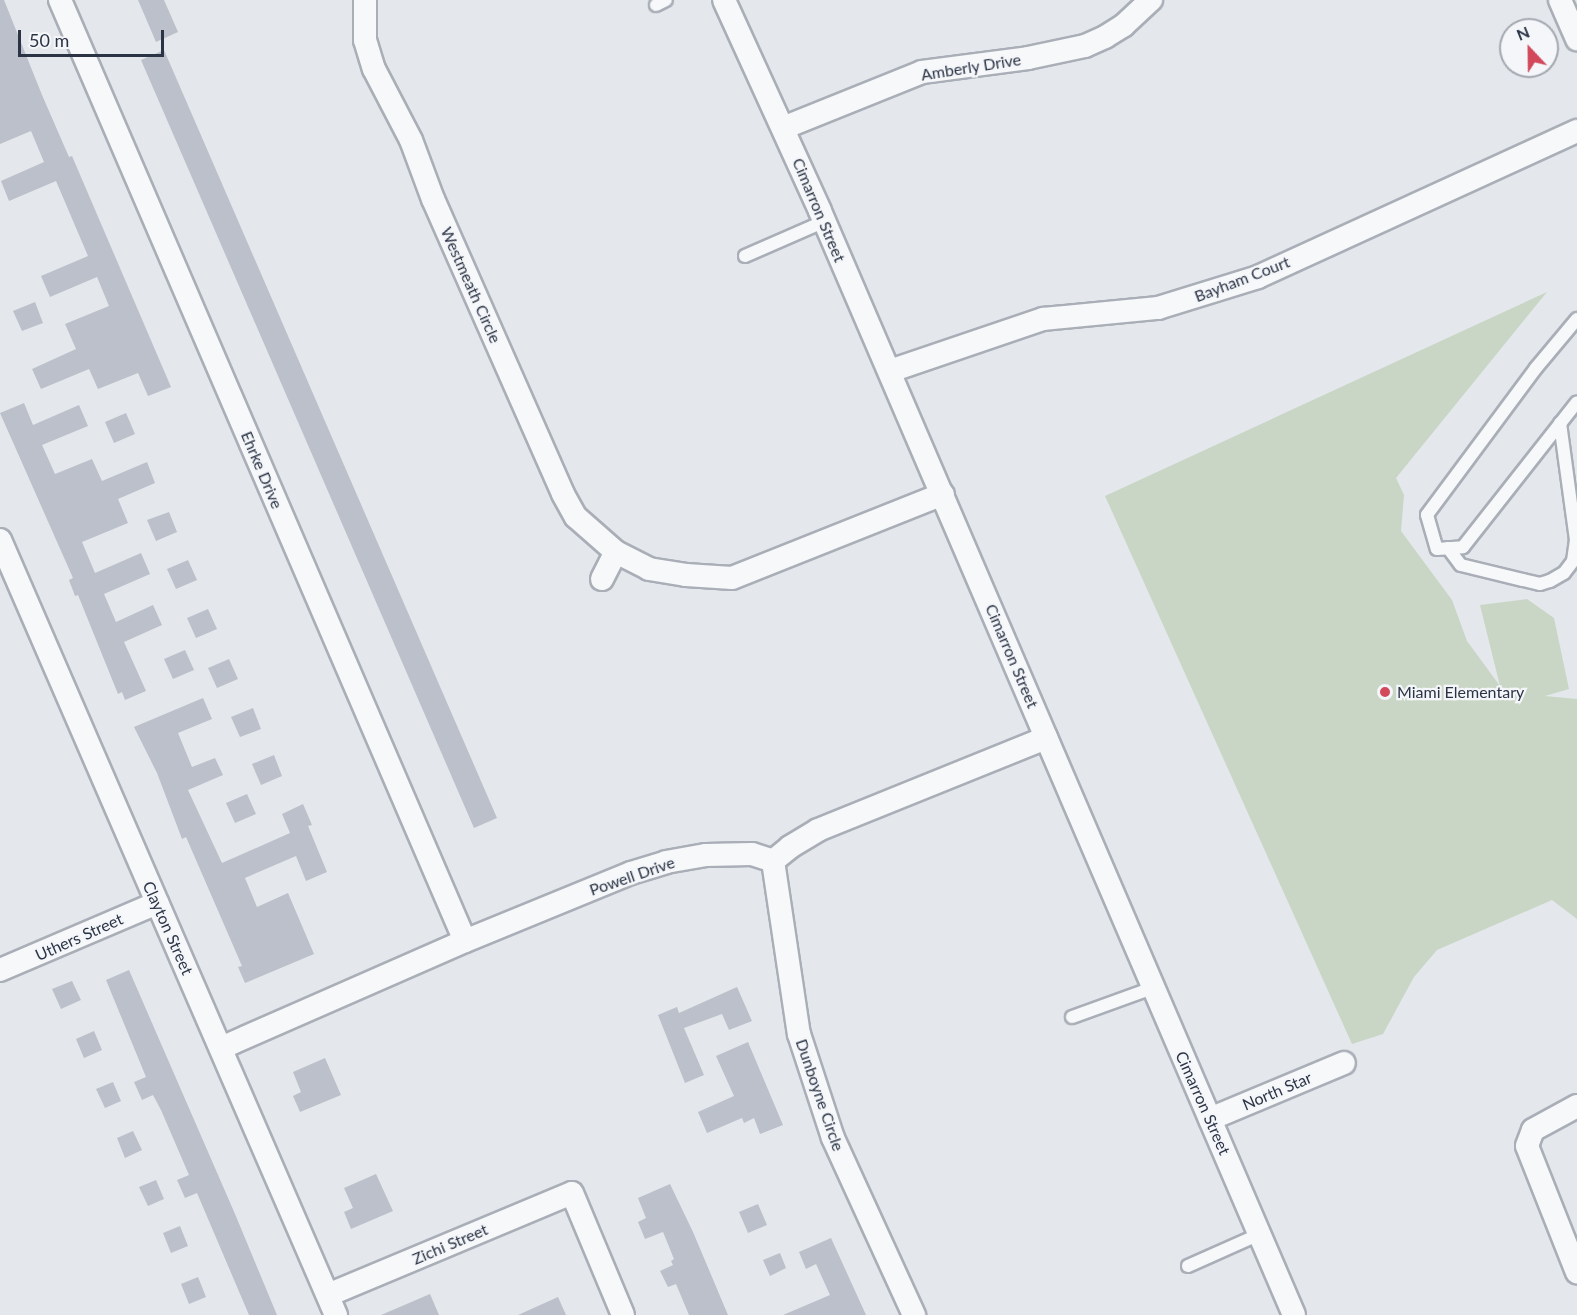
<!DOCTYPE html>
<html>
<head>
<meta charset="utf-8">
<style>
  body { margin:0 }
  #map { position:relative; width:1577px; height:1315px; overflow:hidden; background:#e4e7ec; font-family:Lato,sans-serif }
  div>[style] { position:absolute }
  .green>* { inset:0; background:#c9d6c5 }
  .building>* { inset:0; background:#bbc0ca }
  .roads { filter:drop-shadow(2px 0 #a9aeb7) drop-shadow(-2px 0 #a9aeb7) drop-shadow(0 2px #a9aeb7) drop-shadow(0 -2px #a9aeb7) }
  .service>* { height:12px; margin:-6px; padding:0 6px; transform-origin:6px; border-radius:6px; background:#f7f8fa }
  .minor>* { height:22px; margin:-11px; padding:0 11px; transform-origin:11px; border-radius:11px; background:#f7f8fa }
  .dots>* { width:16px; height:16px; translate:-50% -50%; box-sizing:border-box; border:3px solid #f4f6f9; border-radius:50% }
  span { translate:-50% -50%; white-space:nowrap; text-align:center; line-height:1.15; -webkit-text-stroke:4.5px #f4f6f9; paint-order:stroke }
  .street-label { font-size:16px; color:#2b3445 }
  .poi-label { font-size:16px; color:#2b3445 }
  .left { translate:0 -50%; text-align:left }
  .north { position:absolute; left:1499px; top:18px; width:60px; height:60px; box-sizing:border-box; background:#f4f6f9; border:2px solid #a4a8b1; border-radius:50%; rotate:338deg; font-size:16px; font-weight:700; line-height:24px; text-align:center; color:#2b3445 }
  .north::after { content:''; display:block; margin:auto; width:21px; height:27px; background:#d1495b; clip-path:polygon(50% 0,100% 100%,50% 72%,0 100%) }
  .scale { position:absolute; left:18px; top:30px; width:146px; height:27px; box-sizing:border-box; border:3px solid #2b3445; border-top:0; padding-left:8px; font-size:18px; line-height:21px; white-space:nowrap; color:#2b3445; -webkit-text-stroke:4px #f4f6f9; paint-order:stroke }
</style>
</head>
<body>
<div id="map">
  <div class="green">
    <i style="clip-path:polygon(1547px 292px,1396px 478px,1404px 495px,1401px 531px,1452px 600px,1467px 641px,1500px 686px,1480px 605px,1527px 599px,1554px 618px,1569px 689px,1545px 696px,1577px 699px,1577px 919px,1552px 900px,1437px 950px,1414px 977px,1383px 1034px,1352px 1044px,1105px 496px)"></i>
  </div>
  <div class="building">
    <i style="clip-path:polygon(0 0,4px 0,42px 95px,69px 157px,72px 156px,171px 387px,148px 396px,138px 373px,98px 389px,89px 369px,41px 389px,32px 369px,76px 349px,65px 324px,109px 306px,97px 277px,50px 297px,41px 276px,88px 256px,56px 181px,9px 201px,1px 181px,44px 162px,31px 131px,0 144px)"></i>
    <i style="clip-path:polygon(138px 0,164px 0,178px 32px,156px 42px)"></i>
    <i style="clip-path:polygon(164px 50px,497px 818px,474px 828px,141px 60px)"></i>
    <i style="clip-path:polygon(35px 302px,43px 323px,22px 331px,13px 311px)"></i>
    <i style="clip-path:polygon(24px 403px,33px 425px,79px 405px,88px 426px,42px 445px,55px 474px,92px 459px,102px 481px,147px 462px,155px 483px,118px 499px,128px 523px,82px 542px,95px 573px,141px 553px,150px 574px,104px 594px,116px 622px,153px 605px,162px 625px,124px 642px,146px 691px,125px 700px,122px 692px,118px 694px,78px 595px,75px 596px,69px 580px,73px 578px,0 413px)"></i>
    <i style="clip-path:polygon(126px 413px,135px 434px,114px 443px,105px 422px)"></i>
    <i style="clip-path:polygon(169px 512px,177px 532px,156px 541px,147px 520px)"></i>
    <i style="clip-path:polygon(188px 560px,197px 580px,176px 589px,167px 569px)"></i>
    <i style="clip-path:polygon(208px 609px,217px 629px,196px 638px,187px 618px)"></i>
    <i style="clip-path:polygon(185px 650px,194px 670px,173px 679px,164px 659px)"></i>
    <i style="clip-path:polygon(229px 659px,238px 679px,217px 688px,208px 668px)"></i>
    <i style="clip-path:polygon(203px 698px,212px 719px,178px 733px,192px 767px,215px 758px,223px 775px,188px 790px,222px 863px,290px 833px,282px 814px,303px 804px,312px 825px,308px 826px,327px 872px,306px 881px,296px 856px,245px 878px,257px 907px,288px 893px,314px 954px,245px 983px,238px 967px,242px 966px,186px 837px,182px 839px,157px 773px,134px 727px)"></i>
    <i style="clip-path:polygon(253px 708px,261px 729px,240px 737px,231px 717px)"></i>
    <i style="clip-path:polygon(274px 755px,282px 776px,261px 785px,252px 764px)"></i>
    <i style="clip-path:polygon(247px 794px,256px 814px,235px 823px,226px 803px)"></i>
    <i style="clip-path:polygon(129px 970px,235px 1214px,277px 1315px,249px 1315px,197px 1193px,185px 1198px,177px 1180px,189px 1175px,161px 1110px,153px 1095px,142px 1100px,134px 1082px,146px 1077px,106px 980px)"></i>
    <i style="clip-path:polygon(72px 981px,81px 1000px,61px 1009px,52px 989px)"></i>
    <i style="clip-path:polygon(737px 987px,752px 1021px,729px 1030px,722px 1014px,684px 1028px,704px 1075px,685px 1083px,658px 1015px,677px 1007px,679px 1013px)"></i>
    <i style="clip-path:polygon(94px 1031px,102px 1050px,84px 1058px,76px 1039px)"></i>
    <i style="clip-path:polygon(748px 1042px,783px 1125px,760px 1134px,754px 1118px,744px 1123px,742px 1118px,707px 1133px,698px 1112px,734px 1096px,716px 1056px)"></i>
    <i style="clip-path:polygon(325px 1058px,341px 1095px,300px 1112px,293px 1096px,301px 1092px,293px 1072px)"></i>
    <i style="clip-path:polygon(113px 1082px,121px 1101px,105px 1108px,96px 1089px)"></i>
    <i style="clip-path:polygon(133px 1131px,142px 1150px,125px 1158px,117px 1138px)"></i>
    <i style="clip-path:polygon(376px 1174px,393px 1211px,351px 1229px,344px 1212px,353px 1208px,344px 1188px)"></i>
    <i style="clip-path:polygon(156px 1180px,164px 1199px,148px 1206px,139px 1187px)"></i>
    <i style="clip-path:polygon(670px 1184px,693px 1232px,728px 1315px,689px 1315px,676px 1284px,668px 1287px,660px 1271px,673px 1265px,671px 1261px,674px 1259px,663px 1232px,645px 1239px,638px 1222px,646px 1218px,638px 1198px)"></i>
    <i style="clip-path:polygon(758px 1204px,767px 1225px,748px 1233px,739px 1212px)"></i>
    <i style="clip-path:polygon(180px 1226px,188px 1246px,171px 1253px,163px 1233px)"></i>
    <i style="clip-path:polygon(831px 1238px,866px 1315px,783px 1315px,830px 1295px,816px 1264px,806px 1269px,799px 1252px)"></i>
    <i style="clip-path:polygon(780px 1253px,786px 1268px,770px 1276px,763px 1260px)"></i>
    <i style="clip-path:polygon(198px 1277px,206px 1297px,189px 1304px,181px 1284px)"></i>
    <i style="clip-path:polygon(430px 1294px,439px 1315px,381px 1315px)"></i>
    <i style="clip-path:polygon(558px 1297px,566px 1315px,518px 1315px)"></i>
  </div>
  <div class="roads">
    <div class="service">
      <i style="left:656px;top:5px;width:11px;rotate:-27deg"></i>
      <i style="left:745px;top:256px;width:85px;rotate:-23.6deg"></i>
      <i style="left:1577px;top:319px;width:64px;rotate:129.9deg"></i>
      <i style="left:1536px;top:368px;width:183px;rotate:126.6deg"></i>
      <i style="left:1427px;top:515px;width:35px;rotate:74deg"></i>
      <i style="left:1437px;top:549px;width:26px;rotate:-4deg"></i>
      <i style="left:1463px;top:547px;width:184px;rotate:-51.8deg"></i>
      <i style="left:1448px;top:548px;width:21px;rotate:53deg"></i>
      <i style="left:1461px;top:565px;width:64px;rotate:13.6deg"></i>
      <i style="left:1523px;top:580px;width:17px;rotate:13deg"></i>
      <i style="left:1540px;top:584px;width:10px;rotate:-17deg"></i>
      <i style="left:1550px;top:581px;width:16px;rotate:-30deg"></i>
      <i style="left:1564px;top:573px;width:15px;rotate:-53deg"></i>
      <i style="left:1573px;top:561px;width:21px;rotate:-82deg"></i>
      <i style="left:1576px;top:540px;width:118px;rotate:-97.8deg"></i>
      <i style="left:1072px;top:1017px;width:85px;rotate:-19.9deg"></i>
      <i style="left:1188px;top:1266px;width:79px;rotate:-24deg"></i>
    </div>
    <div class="minor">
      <i style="left:60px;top:0;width:1024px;rotate:66.71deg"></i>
      <i style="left:365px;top:0;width:40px;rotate:90deg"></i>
      <i style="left:365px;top:40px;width:30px;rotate:73deg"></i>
      <i style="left:374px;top:69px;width:80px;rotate:62.5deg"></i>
      <i style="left:411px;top:140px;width:63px;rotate:69.6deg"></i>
      <i style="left:433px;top:199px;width:322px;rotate:66.2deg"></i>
      <i style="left:563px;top:494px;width:26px;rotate:61deg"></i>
      <i style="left:576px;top:517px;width:53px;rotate:41.2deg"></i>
      <i style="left:724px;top:0;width:232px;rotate:65.5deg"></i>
      <i style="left:820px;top:211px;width:1201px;rotate:66.76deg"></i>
      <i style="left:1560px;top:0;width:43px;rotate:66.4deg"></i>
      <i style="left:783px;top:128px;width:150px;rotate:-21.9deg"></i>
      <i style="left:922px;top:72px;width:107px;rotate:-7.5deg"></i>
      <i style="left:1028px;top:58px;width:58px;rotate:-11.9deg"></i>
      <i style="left:1085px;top:46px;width:22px;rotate:-24deg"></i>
      <i style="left:1105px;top:37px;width:22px;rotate:-32deg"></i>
      <i style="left:1124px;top:25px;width:37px;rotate:-43deg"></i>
      <i style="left:890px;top:371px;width:162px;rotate:-18.8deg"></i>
      <i style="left:1043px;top:319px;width:116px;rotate:-5.5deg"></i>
      <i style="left:1158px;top:308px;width:105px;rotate:-17.2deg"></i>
      <i style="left:1258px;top:277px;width:351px;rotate:-24.6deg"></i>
      <i style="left:0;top:540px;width:845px;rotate:66.56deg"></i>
      <i style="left:602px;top:579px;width:30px;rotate:-63deg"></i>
      <i style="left:616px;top:552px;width:37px;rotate:27deg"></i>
      <i style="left:649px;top:569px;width:37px;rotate:9deg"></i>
      <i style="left:686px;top:575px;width:46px;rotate:3.7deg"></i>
      <i style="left:732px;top:578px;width:227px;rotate:-21.7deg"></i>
      <i style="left:773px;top:861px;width:175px;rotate:81.5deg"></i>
      <i style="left:799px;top:1034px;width:109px;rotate:71.9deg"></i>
      <i style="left:833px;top:1138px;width:195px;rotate:65.4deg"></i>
      <i style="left:0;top:970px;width:171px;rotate:-23.1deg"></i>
      <i style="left:221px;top:1048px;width:266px;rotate:-23.7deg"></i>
      <i style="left:465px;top:941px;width:179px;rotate:-22.3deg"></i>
      <i style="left:631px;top:873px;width:37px;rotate:-17deg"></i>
      <i style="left:666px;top:862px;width:41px;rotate:-9.9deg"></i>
      <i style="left:706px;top:855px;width:46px;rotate:-1.2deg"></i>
      <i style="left:752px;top:854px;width:22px;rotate:18deg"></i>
      <i style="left:773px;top:861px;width:22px;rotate:-39deg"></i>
      <i style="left:790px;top:847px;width:33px;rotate:-31deg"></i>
      <i style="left:818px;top:830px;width:246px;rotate:-22deg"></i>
      <i style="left:1577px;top:1106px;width:50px;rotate:151.4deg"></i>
      <i style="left:1533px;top:1130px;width:17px;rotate:111deg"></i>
      <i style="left:1527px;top:1146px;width:136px;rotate:68.4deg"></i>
      <i style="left:1210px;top:1119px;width:145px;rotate:-22.7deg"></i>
      <i style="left:328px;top:1295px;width:264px;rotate:-22.7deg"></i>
      <i style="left:572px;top:1193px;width:132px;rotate:67.3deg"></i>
    </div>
  </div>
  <div class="dots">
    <i style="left:1385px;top:692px;background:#d1495b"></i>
  </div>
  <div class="street-label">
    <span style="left:971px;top:67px;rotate:-9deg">Amberly Drive</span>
    <span style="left:819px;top:210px;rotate:67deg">Cimarron Street</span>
    <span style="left:1242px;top:279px;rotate:-21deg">Bayham Court</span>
    <span style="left:471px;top:285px;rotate:66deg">Westmeath Circle</span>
    <span style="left:262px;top:470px;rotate:67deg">Ehrke Drive</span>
    <span style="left:1012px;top:656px;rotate:67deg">Cimarron Street</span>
    <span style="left:632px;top:876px;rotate:-19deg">Powell Drive</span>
    <span style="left:168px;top:928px;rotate:66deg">Clayton Street</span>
    <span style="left:79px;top:937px;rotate:-24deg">Uthers Street</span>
    <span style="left:1277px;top:1091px;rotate:-23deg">North Star</span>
    <span style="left:820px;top:1095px;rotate:71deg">Dunboyne Circle</span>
    <span style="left:1203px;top:1103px;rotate:66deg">Cimarron Street</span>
    <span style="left:450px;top:1244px;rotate:-23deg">Zichi Street</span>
  </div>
  <div class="poi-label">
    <span class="left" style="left:1397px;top:692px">Miami Elementary</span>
  </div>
  <div class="north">N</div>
  <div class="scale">50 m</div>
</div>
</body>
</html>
